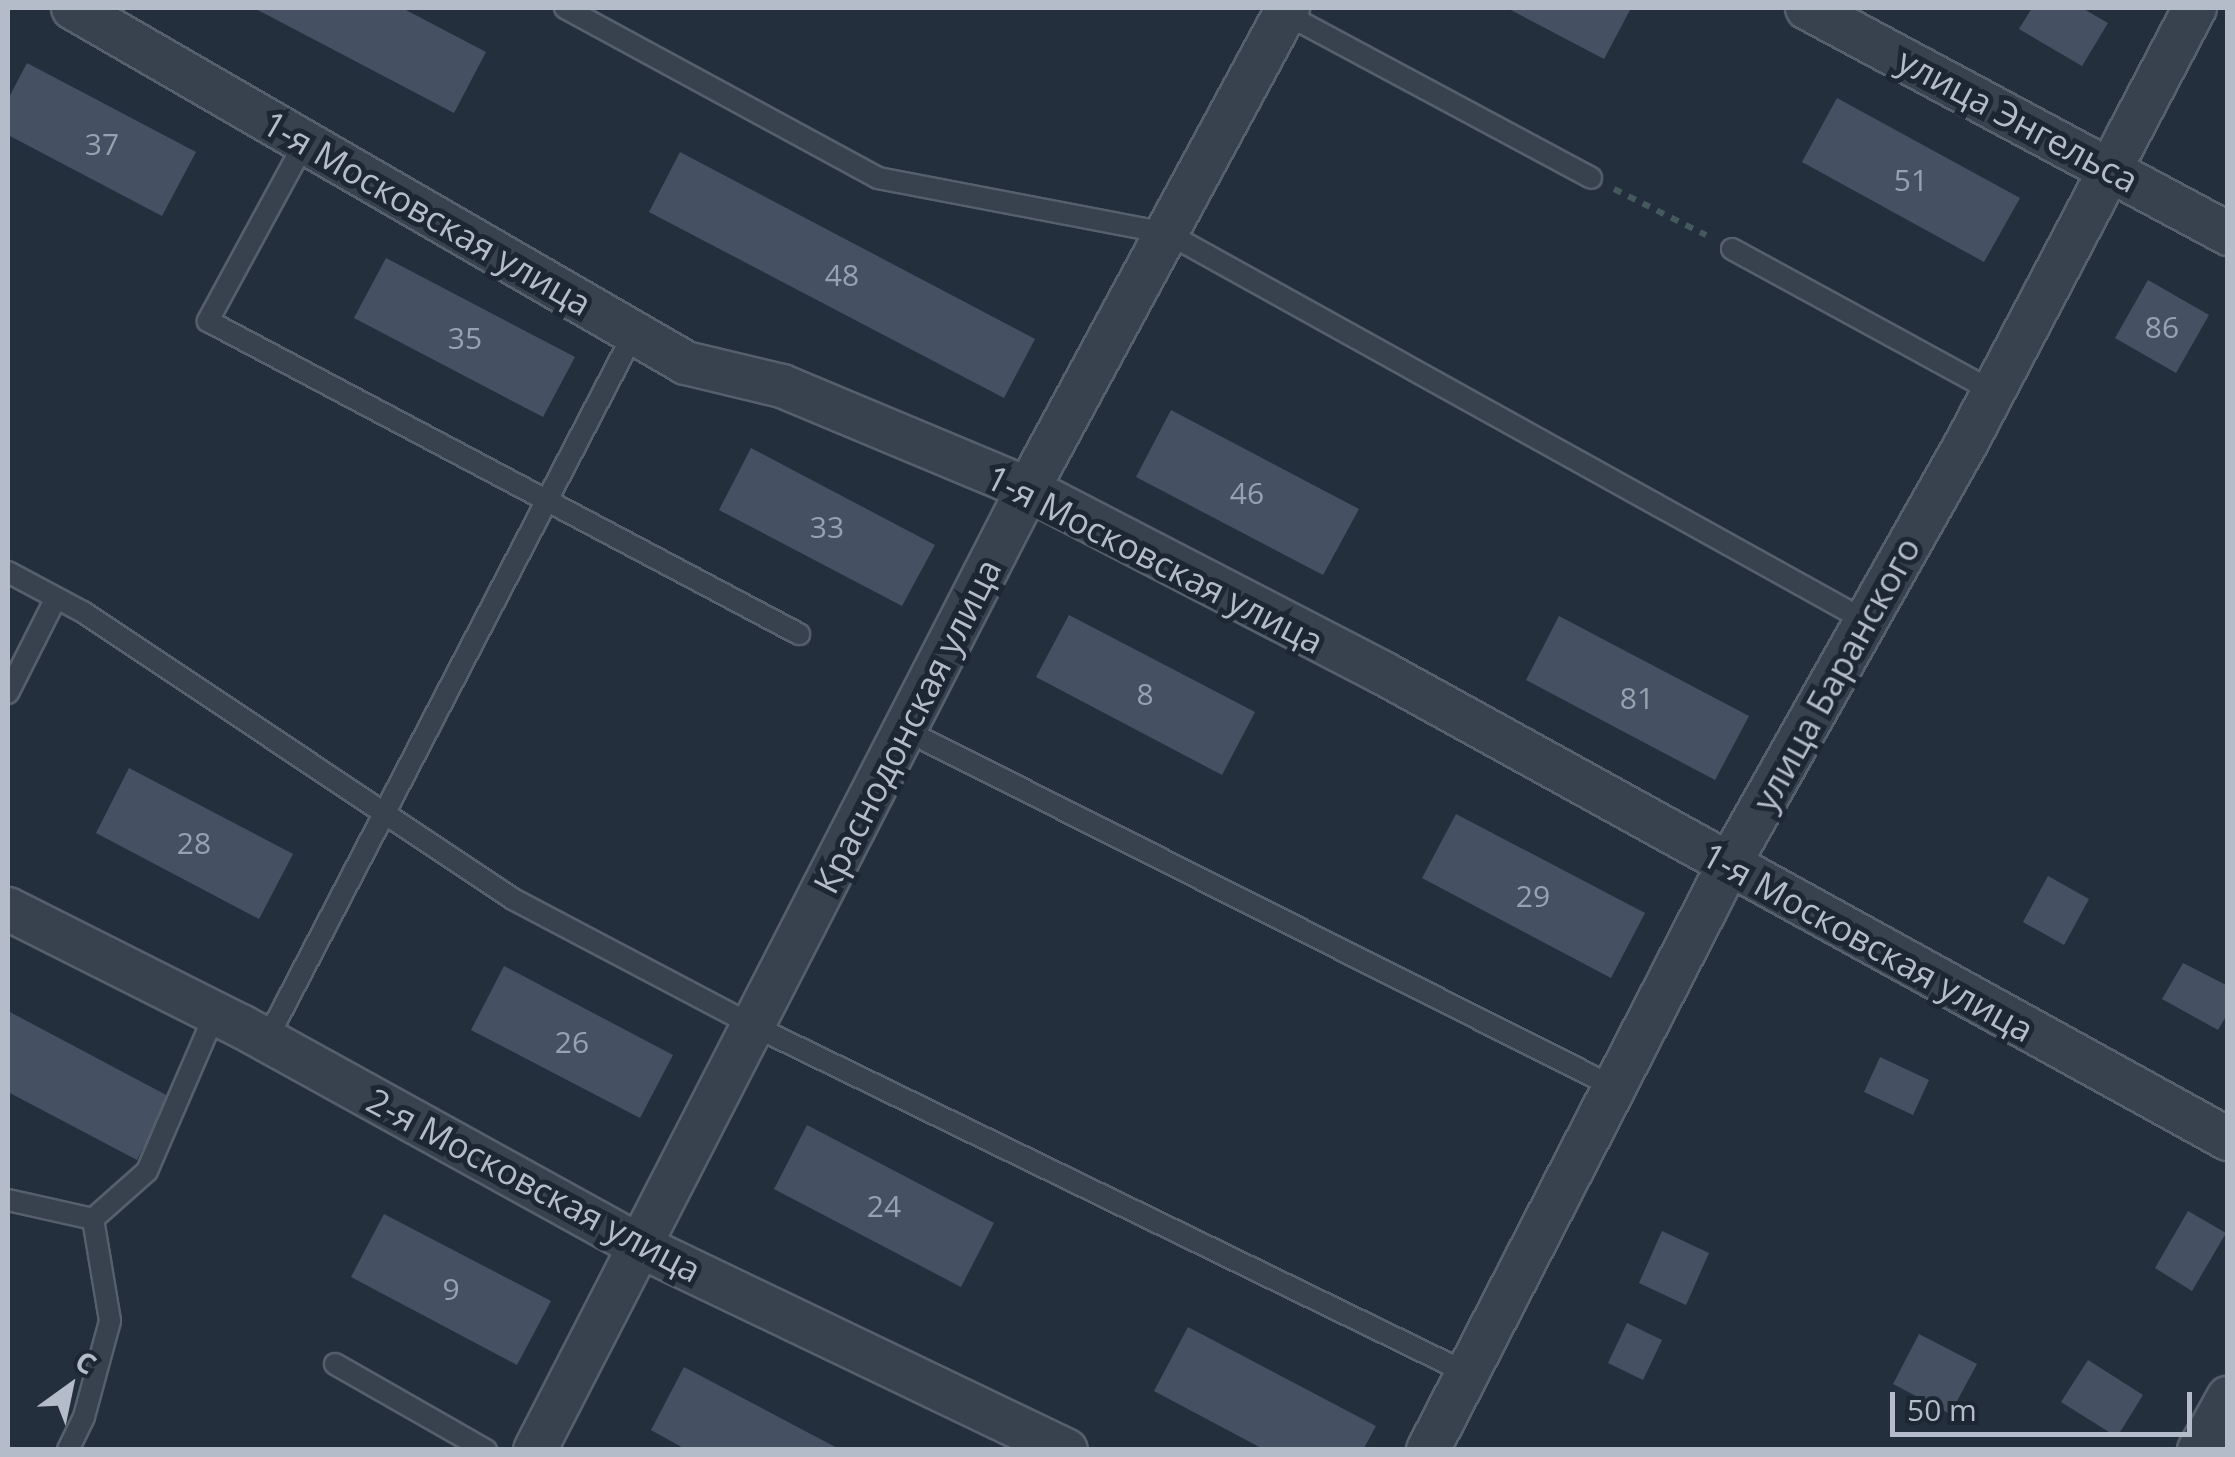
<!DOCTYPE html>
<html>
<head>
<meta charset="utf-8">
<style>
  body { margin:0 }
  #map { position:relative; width:2235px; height:1457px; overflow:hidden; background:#242f3e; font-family:"Open Sans",sans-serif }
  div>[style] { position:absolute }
  .building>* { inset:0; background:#455162 }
  .path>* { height:6px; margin-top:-3px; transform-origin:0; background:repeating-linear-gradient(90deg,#44595c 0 8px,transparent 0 16px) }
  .roads { filter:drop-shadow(2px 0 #565f6c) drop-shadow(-2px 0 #565f6c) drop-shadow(0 2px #565f6c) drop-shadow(0 -2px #565f6c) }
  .service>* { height:20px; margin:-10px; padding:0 10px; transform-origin:10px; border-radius:10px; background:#38414e }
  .minor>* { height:42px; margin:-21px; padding:0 21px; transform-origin:21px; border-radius:21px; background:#38414e }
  span { translate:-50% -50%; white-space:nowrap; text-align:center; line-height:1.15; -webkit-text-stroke:10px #1d2633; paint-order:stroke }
  .number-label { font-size:30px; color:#98a1af }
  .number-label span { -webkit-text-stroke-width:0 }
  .street-label { font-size:35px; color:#b4bcc9 }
  .frame { position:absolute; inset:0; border:10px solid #b4bcc9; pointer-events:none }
  .north { position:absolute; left:20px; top:1337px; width:100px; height:100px; -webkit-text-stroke:8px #1d2633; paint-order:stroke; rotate:33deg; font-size:28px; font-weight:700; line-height:40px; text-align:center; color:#b4bcc9 }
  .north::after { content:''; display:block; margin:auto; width:35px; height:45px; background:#b4bcc9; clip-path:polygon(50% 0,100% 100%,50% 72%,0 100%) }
  .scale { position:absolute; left:1890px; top:1392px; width:302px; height:45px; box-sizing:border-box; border:5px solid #b4bcc9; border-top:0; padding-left:12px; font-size:30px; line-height:35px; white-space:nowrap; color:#b4bcc9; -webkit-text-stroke:8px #1d2633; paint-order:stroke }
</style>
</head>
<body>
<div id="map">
  <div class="building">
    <i style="clip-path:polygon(254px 8px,402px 8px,486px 52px,454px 113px)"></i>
    <i style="clip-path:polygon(1507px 8px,1631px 8px,1604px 59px)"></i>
    <i style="clip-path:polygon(2032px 8px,2082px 8px,2108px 23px,2082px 66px,2019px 29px)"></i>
    <i style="clip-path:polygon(27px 63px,196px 152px,162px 216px,8px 135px,8px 99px)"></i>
    <i style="clip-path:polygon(1837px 98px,2020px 198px,1984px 262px,1802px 162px)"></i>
    <i style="clip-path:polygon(680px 152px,1035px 339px,1004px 398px,649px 212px)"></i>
    <i style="clip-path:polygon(386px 258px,575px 357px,543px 417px,354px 318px)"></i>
    <i style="clip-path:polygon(2148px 280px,2209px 315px,2176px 373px,2115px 338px)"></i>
    <i style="clip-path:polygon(1171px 410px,1359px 509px,1323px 575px,1136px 477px)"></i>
    <i style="clip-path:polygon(751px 448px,935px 545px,902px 606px,719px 510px)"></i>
    <i style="clip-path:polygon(1069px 615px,1255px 712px,1222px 775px,1036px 677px)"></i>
    <i style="clip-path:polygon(1559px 616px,1749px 716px,1715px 780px,1526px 680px)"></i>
    <i style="clip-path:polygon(129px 768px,293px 854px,259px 919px,96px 833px)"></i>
    <i style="clip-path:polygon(1456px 814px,1645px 913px,1611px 978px,1422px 878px)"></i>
    <i style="clip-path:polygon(2048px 876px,2089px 899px,2064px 945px,2023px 922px)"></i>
    <i style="clip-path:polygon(2183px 963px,2228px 986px,2228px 1013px,2218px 1030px,2162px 999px)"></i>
    <i style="clip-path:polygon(504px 966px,673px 1055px,640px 1118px,471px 1030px)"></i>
    <i style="clip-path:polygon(8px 1011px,170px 1097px,137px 1160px,8px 1092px)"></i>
    <i style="clip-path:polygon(1880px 1057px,1929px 1080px,1913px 1115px,1864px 1092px)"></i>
    <i style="clip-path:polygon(807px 1125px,994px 1223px,961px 1287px,774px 1189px)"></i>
    <i style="clip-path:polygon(2188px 1211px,2226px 1233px,2192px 1291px,2155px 1268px)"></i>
    <i style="clip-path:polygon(384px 1214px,551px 1301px,517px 1365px,351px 1277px)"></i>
    <i style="clip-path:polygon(1662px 1231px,1709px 1253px,1686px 1305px,1639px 1283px)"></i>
    <i style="clip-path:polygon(1627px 1323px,1662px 1340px,1643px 1380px,1608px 1363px)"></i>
    <i style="clip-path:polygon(1188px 1327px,1376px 1426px,1363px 1450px,1265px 1450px,1154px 1391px)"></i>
    <i style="clip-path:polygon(1919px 1334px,1977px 1364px,1950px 1414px,1893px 1384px)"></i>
    <i style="clip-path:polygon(2088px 1360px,2143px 1395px,2117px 1437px,2061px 1402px)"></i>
    <i style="clip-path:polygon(684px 1367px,841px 1450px,687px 1450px,651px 1430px)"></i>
  </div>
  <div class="path">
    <i style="left:1614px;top:189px;width:103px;rotate:26.6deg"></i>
  </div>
  <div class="roads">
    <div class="service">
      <i style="left:565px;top:8px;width:356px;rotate:28.5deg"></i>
      <i style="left:878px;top:178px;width:294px;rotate:10.8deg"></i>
      <i style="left:1167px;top:233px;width:799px;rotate:29.03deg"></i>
      <i style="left:1280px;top:11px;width:353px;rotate:28.2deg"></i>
      <i style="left:305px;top:142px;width:204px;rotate:118.5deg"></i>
      <i style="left:208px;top:321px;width:669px;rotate:27.91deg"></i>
      <i style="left:1732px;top:249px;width:296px;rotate:28.6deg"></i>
      <i style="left:8px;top:572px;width:85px;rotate:28.1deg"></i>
      <i style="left:83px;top:612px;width:517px;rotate:33.72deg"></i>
      <i style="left:513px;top:899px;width:272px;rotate:27.8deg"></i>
      <i style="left:754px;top:1026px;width:793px;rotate:25.95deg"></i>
      <i style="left:8px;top:693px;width:106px;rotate:-63.2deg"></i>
      <i style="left:905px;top:730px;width:794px;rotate:26.73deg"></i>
      <i style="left:266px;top:1041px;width:798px;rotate:-62.54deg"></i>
      <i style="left:8px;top:1200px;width:87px;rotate:12.6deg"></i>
      <i style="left:93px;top:1219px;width:103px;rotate:80.5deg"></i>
      <i style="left:110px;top:1321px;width:99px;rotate:105.2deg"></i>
      <i style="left:84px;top:1417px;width:37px;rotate:116deg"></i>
      <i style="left:93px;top:1219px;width:72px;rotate:-41.6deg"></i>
      <i style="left:147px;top:1171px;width:171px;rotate:-66.6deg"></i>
      <i style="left:335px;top:1364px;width:174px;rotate:29.7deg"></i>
    </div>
    <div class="minor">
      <i style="left:73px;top:8px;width:708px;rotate:30.08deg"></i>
      <i style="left:686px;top:363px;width:99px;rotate:13.5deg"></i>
      <i style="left:782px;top:386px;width:267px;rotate:22.7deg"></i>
      <i style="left:1028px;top:489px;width:400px;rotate:27.4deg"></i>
      <i style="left:1383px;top:673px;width:965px;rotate:28.88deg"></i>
      <i style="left:1807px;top:8px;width:478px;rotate:28.2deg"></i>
      <i style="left:8px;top:909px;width:261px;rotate:26.7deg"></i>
      <i style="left:241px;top:1026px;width:458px;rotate:28.9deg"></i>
      <i style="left:642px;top:1247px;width:470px;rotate:25.6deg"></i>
      <i style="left:535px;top:1450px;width:1080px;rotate:-62.84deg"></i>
      <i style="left:1028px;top:489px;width:547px;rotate:-61.61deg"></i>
      <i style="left:1428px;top:1450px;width:657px;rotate:-62.81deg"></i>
      <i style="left:1728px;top:866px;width:489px;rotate:-60.6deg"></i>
      <i style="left:1968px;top:440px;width:488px;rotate:-62.3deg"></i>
      <i style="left:2199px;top:1450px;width:60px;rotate:-60.9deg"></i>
    </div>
  </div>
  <div class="number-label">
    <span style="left:102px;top:144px">37</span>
    <span style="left:1911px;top:180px">51</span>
    <span style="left:842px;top:275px">48</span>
    <span style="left:2162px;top:327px">86</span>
    <span style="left:465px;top:338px">35</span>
    <span style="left:1247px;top:493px">46</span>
    <span style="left:827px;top:527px">33</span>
    <span style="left:1145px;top:694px">8</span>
    <span style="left:1637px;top:698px">81</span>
    <span style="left:194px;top:843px">28</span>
    <span style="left:1533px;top:896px">29</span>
    <span style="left:572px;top:1042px">26</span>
    <span style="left:884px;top:1206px">24</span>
    <span style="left:451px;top:1289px">9</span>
  </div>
  <div class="street-label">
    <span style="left:2018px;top:120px;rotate:28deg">улица Энгельса</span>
    <span style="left:427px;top:213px;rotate:30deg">1-я Московская улица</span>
    <span style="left:1155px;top:559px;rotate:27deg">1-я Московская улица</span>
    <span style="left:1836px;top:674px;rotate:-61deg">улица Баранского</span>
    <span style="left:907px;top:726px;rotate:-63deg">Краснодонская улица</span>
    <span style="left:1868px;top:942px;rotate:29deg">1-я Московская улица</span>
    <span style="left:534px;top:1185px;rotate:28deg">2-я Московская улица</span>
  </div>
  <div class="frame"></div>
  <div class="north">С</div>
  <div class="scale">50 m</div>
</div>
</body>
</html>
